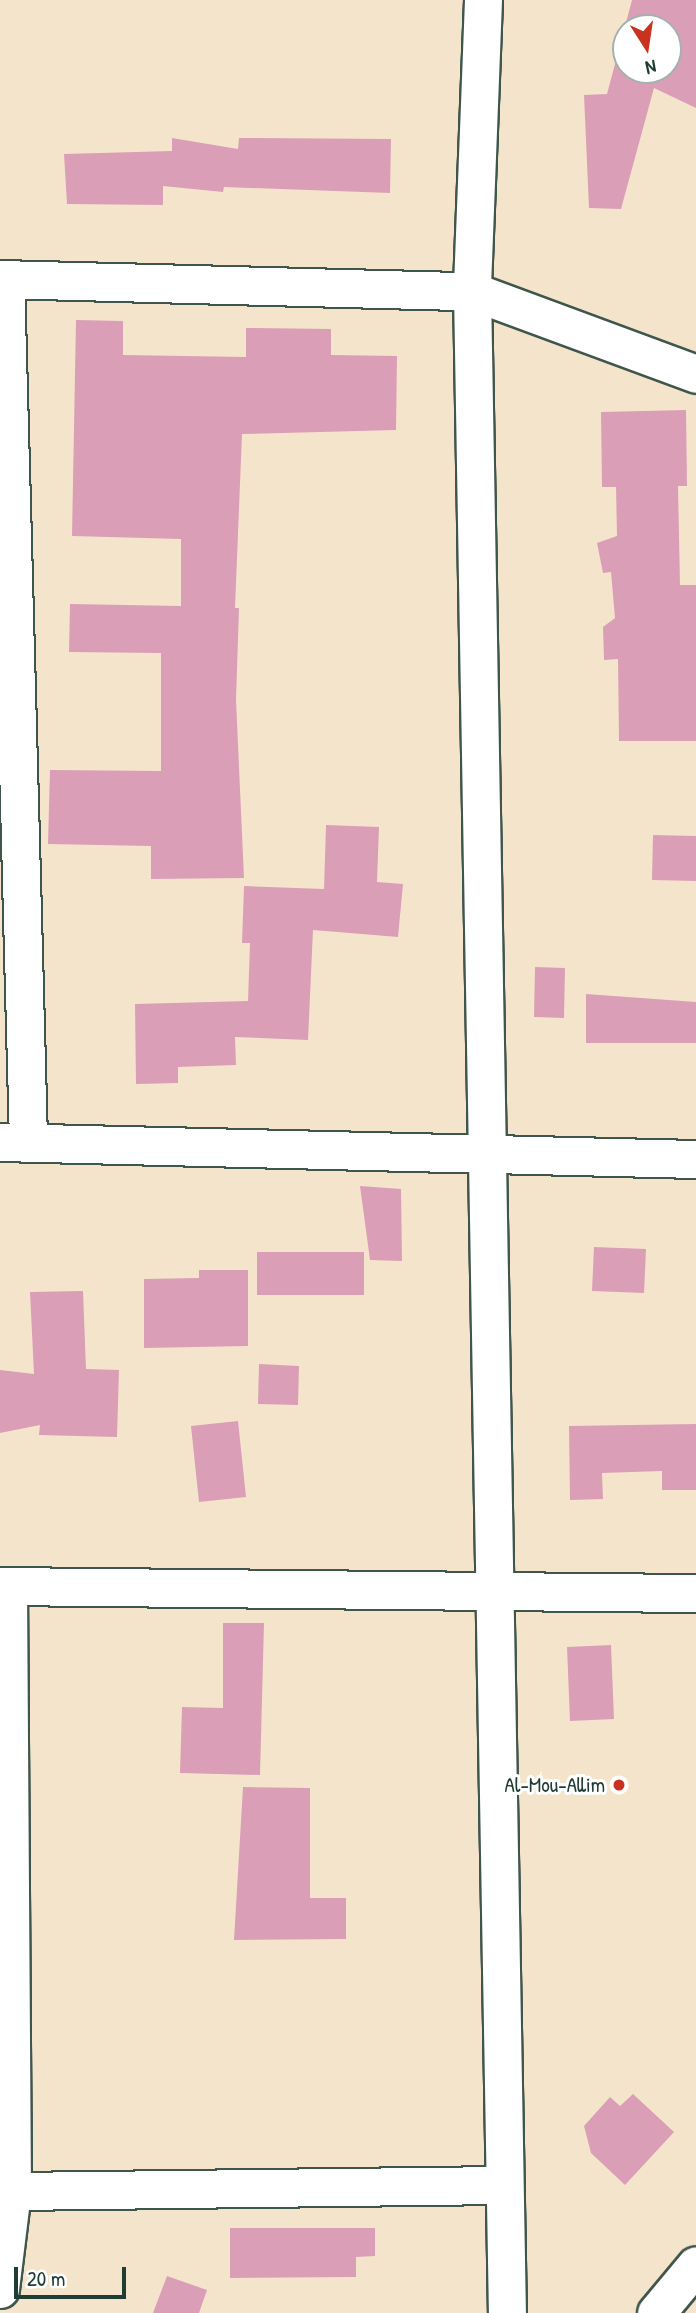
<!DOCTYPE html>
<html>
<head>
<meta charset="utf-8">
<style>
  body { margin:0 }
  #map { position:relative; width:696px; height:2313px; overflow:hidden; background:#f5e4cc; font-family:"Patrick Hand",sans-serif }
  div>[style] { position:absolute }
  .building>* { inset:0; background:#db9eb7 }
  .roads { filter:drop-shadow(2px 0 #3f564b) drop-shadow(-2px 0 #3f564b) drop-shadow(0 2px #3f564b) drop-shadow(0 -2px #3f564b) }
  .minor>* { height:37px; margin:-18.5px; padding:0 18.5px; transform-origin:18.5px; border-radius:18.5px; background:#fff }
  .dots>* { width:19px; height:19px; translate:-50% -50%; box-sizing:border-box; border:4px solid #fff; border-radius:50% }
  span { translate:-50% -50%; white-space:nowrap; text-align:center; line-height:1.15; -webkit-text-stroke:6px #fff; paint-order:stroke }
  .poi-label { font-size:21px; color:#1f3d34 }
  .right { translate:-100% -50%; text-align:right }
  .north { position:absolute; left:612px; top:14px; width:70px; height:70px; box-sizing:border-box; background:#fff; border:2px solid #a5b1ae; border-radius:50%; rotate:168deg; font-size:19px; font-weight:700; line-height:28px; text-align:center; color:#1f3d34 }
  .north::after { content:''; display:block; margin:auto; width:24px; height:32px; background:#c8321e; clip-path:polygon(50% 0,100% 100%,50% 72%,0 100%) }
  .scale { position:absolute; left:14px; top:2267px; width:112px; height:32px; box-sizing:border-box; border:4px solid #1f3d34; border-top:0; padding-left:9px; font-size:21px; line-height:24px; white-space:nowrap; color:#1f3d34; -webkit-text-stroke:5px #fff; paint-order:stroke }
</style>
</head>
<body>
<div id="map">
  <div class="building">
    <i style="clip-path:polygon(evenodd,632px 0,696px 0,696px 108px,654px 88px,621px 209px,589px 208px,584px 95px,607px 94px,632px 0,626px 28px,668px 28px,668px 70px,626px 70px,626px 28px)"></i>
    <i style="clip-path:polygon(172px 138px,238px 149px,239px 138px,391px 139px,390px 193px,224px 187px,223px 192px,163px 186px,163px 205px,67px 204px,64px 154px,172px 151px)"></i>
    <i style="clip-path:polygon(76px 320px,123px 321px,123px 355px,246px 357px,246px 328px,331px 329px,331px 355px,397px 356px,396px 430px,242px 434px,235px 608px,239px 608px,236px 700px,244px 878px,151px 879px,151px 846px,48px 844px,50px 770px,161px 771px,161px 653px,69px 652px,70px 604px,181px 606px,181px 539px,72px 536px)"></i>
    <i style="clip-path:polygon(686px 410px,687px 486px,678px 486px,680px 585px,696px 585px,696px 741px,619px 741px,618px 659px,604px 660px,603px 627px,615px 618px,611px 572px,603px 573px,597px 543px,617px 536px,616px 487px,602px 487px,601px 412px)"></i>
    <i style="clip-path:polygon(326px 825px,379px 827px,377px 882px,403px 884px,398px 937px,313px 930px,308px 1040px,235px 1037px,236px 1065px,178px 1067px,178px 1083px,136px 1084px,135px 1004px,248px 1001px,250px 943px,242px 943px,244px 886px,324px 889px)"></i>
    <i style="clip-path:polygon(653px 835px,696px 836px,696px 881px,652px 880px)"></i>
    <i style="clip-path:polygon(535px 967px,565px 968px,564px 1018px,534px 1017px)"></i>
    <i style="clip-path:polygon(586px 994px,696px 1002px,696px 1043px,586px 1043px)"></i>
    <i style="clip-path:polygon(360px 1186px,401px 1189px,402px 1261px,370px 1260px)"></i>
    <i style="clip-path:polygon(594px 1247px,646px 1249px,644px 1293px,592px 1291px)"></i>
    <i style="clip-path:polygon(257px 1252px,364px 1252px,364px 1295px,257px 1295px)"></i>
    <i style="clip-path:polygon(199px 1270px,248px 1270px,248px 1346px,144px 1348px,144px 1279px,199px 1278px)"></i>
    <i style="clip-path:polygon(83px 1291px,86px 1369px,119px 1370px,117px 1437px,39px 1435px,40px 1425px,0 1433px,0 1370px,34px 1374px,30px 1292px)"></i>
    <i style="clip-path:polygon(259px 1364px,299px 1366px,298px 1405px,258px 1404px)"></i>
    <i style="clip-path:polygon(238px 1421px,246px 1497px,199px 1502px,191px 1426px)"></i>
    <i style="clip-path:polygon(696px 1424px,696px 1490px,662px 1490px,662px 1471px,602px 1473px,603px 1499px,570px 1500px,569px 1426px)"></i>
    <i style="clip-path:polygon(223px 1623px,264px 1623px,260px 1775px,180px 1773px,182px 1707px,223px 1708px)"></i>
    <i style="clip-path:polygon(611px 1645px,614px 1719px,570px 1721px,567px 1647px)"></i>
    <i style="clip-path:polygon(243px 1787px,310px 1788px,310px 1898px,346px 1898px,346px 1939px,234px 1940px)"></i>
    <i style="clip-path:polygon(633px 2094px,674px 2132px,625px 2185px,591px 2153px,584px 2126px,610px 2097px,620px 2106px)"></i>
    <i style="clip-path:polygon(230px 2228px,375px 2228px,375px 2256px,356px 2257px,356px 2277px,230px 2278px)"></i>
    <i style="clip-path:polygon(167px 2276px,207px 2290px,199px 2313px,153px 2313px)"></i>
  </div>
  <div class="roads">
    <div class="minor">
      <i style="left:483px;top:0;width:291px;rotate:92.2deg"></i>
      <i style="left:472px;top:291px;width:2022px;rotate:89.01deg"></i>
      <i style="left:0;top:279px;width:472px;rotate:1.5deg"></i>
      <i style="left:472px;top:291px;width:239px;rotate:20.3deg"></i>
      <i style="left:5px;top:279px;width:863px;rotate:88.47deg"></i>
      <i style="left:0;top:1142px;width:696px;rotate:1.4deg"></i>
      <i style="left:0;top:1586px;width:696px;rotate:0.58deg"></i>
      <i style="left:12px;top:2191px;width:492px;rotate:-0.7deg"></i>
      <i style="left:0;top:2289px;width:99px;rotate:-83deg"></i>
      <i style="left:12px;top:2191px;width:605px;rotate:-90.38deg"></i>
      <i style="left:656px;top:2313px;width:62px;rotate:-50.2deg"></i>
    </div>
  </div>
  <div class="dots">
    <i style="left:619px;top:1785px;background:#c8321e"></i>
  </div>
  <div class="poi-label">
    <span class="right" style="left:605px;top:1785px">Al-Mou-Allim</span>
  </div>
  <div class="north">N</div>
  <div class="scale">20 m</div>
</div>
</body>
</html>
